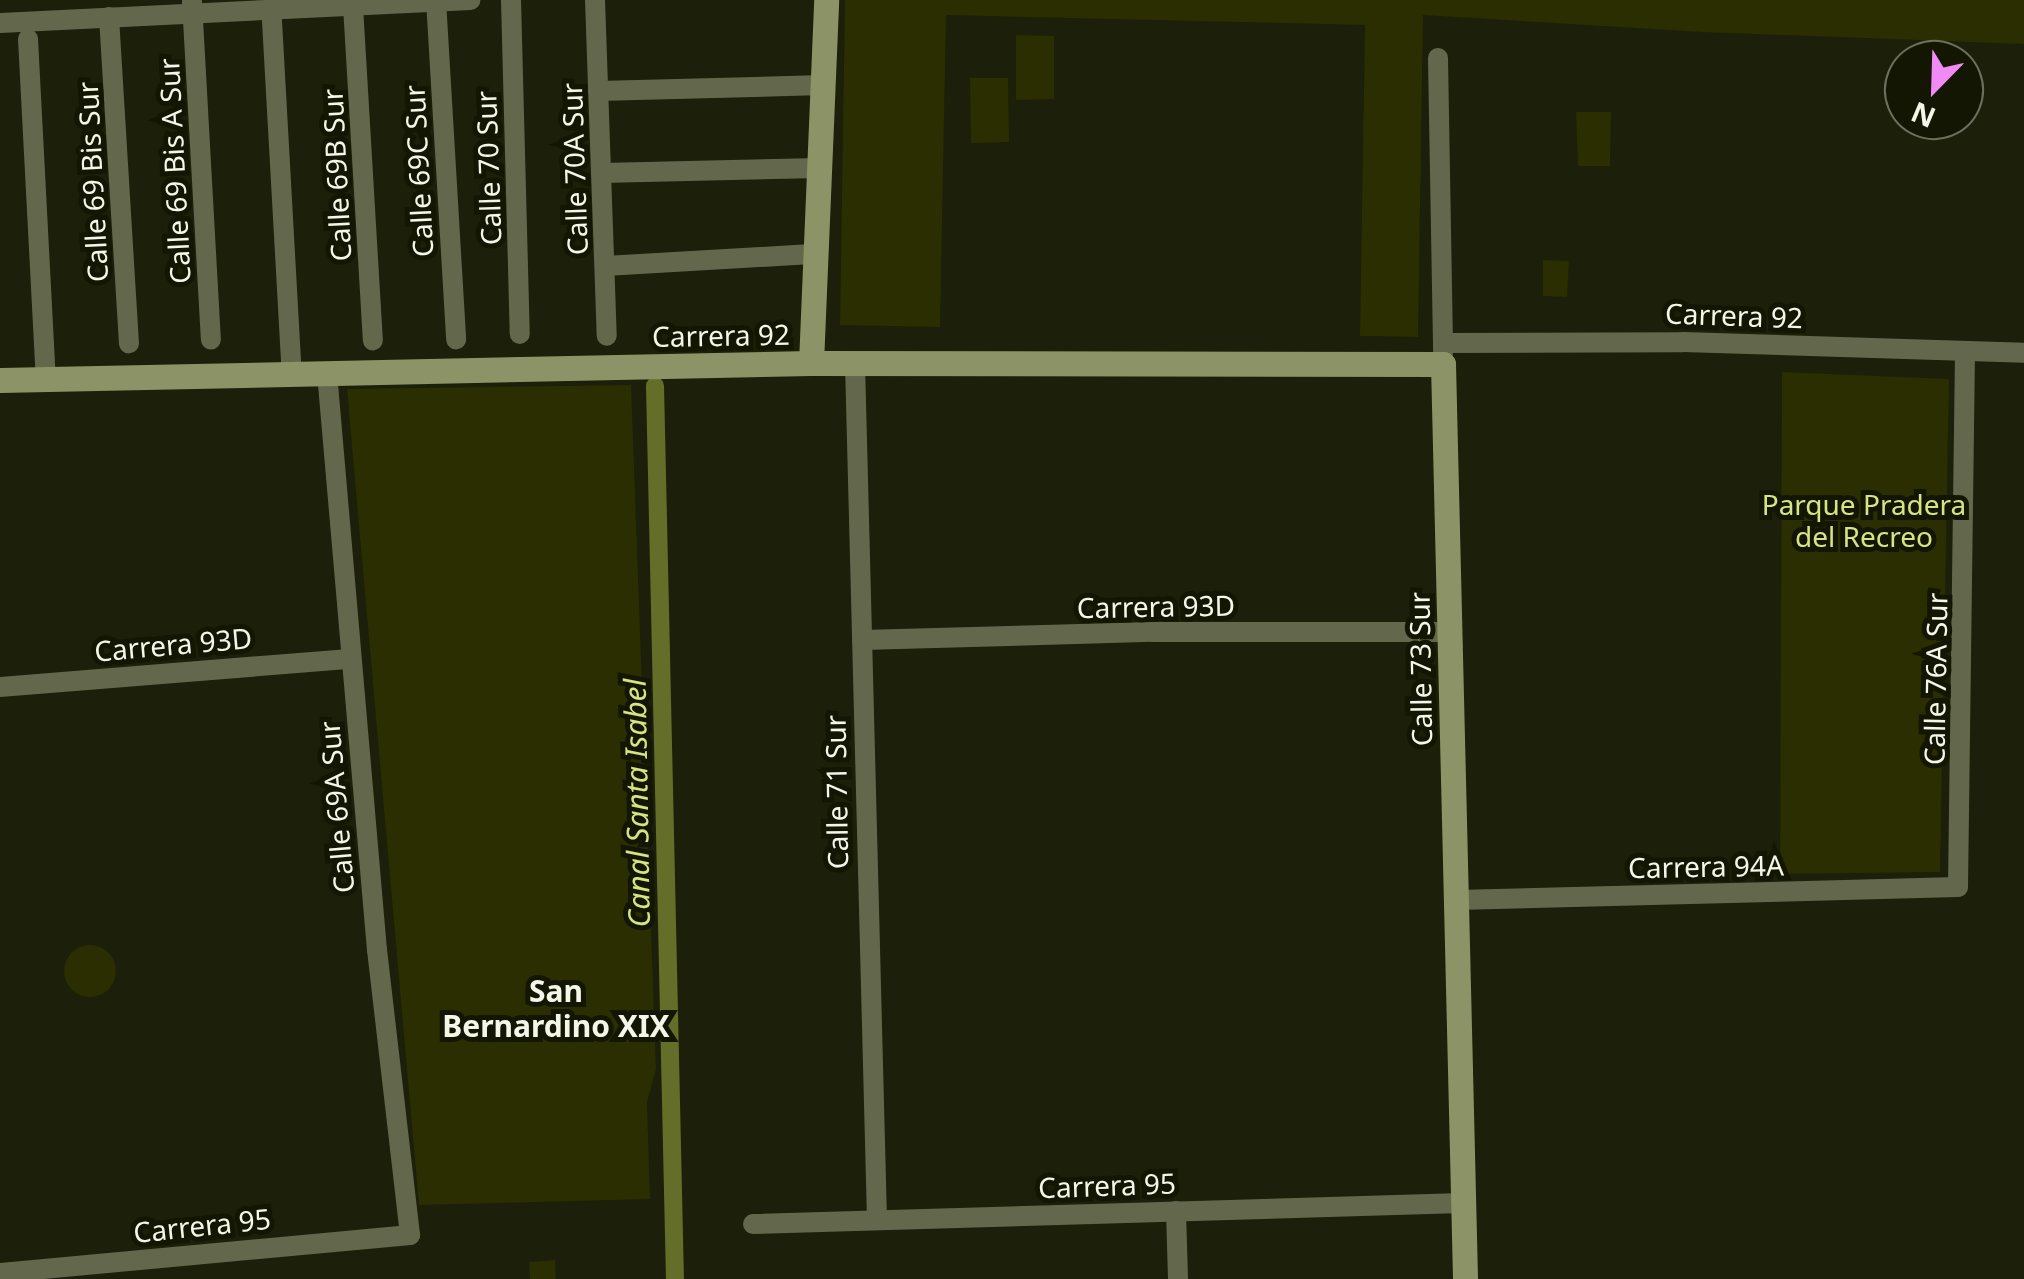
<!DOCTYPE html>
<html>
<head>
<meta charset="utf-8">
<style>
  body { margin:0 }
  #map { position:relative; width:2024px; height:1279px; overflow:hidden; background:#1c1f09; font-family:"Noto Sans",sans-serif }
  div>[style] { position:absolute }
  .green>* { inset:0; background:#2a2e01 }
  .round { border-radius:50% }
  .canal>* { height:18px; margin:-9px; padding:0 9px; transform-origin:9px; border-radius:9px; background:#656e28 }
  .street>* { height:20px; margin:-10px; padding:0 10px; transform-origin:10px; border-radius:10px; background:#63684c }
  .secondary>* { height:25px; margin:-12.5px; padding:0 12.5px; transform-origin:12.5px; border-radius:12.5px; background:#8c9366 }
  span { translate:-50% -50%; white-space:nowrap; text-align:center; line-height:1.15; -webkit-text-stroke:10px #131602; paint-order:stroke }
  .street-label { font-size:28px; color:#f3f6e8 }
  .park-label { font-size:28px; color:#d6e482 }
  .water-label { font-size:30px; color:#d6e482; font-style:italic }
  .neighbourhood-label { font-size:30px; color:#f3f6e8; font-weight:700 }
  .north { position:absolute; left:1884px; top:40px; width:100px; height:100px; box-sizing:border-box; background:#131602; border:2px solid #6d705e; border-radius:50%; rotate:203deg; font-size:28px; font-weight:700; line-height:40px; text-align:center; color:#f3f6e8 }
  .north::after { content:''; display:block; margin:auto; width:35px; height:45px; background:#f18af4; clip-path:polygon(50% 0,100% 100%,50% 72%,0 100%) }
</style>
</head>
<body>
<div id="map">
  <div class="green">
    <i style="clip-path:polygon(845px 0,2024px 0,2024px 44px,1702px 32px,1423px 15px,1418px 337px,1375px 336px,1360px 336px,1365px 25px,946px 15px,940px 327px,840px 325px)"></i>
    <i style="clip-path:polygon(1016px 35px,1054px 36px,1054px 99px,1016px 100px)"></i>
    <i style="clip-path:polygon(970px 78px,1008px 78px,1009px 142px,971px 143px)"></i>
    <i style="clip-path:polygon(1576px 112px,1611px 112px,1610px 166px,1578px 166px)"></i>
    <i style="clip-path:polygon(1543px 260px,1569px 261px,1567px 297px,1543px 296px)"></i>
    <i style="clip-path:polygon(1782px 372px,1949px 379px,1940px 872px,1780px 874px)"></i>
    <i style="clip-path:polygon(631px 385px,656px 1069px,647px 1102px,650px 1199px,419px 1205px,347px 389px)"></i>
    <i class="round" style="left:64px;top:945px;width:52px;height:52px"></i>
    <i style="clip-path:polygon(555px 1260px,556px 1279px,530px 1279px,529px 1262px)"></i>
  </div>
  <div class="canal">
    <i style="left:655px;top:386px;width:893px;rotate:88.72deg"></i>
  </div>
  <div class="street">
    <i style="left:436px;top:0;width:340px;rotate:86.6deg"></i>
    <i style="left:511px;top:0;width:334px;rotate:88.5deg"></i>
    <i style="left:595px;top:0;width:336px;rotate:88deg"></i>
    <i style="left:192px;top:2px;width:338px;rotate:86.8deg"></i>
    <i style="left:353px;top:6px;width:335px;rotate:86.6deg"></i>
    <i style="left:109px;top:17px;width:327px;rotate:86.5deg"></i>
    <i style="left:272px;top:21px;width:354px;rotate:86.8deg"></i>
    <i style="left:0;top:23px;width:471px;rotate:-2.8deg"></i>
    <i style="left:28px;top:39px;width:340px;rotate:87deg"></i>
    <i style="left:1438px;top:58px;width:294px;rotate:89deg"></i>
    <i style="left:598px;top:91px;width:225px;rotate:-1.5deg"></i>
    <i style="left:601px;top:173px;width:219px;rotate:-1.3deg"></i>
    <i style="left:605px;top:266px;width:211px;rotate:-3.3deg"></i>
    <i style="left:1443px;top:343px;width:240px;rotate:-0.2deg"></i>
    <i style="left:1683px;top:342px;width:341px;rotate:1.8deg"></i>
    <i style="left:855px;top:363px;width:857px;rotate:88.53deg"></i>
    <i style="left:862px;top:640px;width:291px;rotate:-1.6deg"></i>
    <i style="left:1153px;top:632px;width:297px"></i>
    <i style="left:0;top:687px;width:351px;rotate:-4.6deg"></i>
    <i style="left:1456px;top:900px;width:502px;rotate:-1.48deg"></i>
    <i style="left:1958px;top:887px;width:535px;rotate:-89.25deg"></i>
    <i style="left:1176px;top:1211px;width:68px;rotate:88.3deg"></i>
    <i style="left:753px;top:1224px;width:710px;rotate:-1.69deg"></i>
    <i style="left:0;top:1273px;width:412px;rotate:-5.3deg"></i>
    <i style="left:410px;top:1235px;width:287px;rotate:-96.6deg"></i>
    <i style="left:377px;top:950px;width:579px;rotate:-94.95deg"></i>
  </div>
  <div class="secondary">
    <i style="left:811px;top:363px;width:363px;rotate:-87.6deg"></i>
    <i style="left:0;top:380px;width:811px;rotate:-1.2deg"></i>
    <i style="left:811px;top:363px;width:632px;rotate:0.09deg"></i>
    <i style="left:1443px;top:364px;width:915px;rotate:88.62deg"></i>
  </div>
  <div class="street-label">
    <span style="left:488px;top:168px;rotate:-92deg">Calle 70 Sur</span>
    <span style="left:574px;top:169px;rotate:-92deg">Calle 70A Sur</span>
    <span style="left:174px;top:171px;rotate:-93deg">Calle 69 Bis A Sur</span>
    <span style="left:418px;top:171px;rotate:-93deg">Calle 69C Sur</span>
    <span style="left:336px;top:175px;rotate:-93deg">Calle 69B Sur</span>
    <span style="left:92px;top:182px;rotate:-93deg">Calle 69 Bis Sur</span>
    <span style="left:1734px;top:315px;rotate:2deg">Carrera 92</span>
    <span style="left:721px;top:335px;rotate:-1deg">Carrera 92</span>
    <span style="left:1156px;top:606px;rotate:-1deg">Carrera 93D</span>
    <span style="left:173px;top:644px;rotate:-5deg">Carrera 93D</span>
    <span style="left:1420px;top:669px;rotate:-91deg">Calle 73 Sur</span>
    <span style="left:1935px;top:679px;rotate:-89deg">Calle 76A Sur</span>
    <span style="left:836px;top:792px;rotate:-91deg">Calle 71 Sur</span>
    <span style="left:336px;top:807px;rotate:-95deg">Calle 69A Sur</span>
    <span style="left:1706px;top:866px;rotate:-1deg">Carrera 94A</span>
    <span style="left:1107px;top:1185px;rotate:-2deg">Carrera 95</span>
    <span style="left:202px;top:1225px;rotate:-6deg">Carrera 95</span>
  </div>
  <div class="park-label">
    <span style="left:1864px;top:520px">Parque Pradera<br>del Recreo</span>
  </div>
  <div class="water-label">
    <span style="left:637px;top:803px;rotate:-91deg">Canal Santa Isabel</span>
  </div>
  <div class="neighbourhood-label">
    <span style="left:556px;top:1008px">San<br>Bernardino XIX</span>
  </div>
  <div class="north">N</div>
</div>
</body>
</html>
